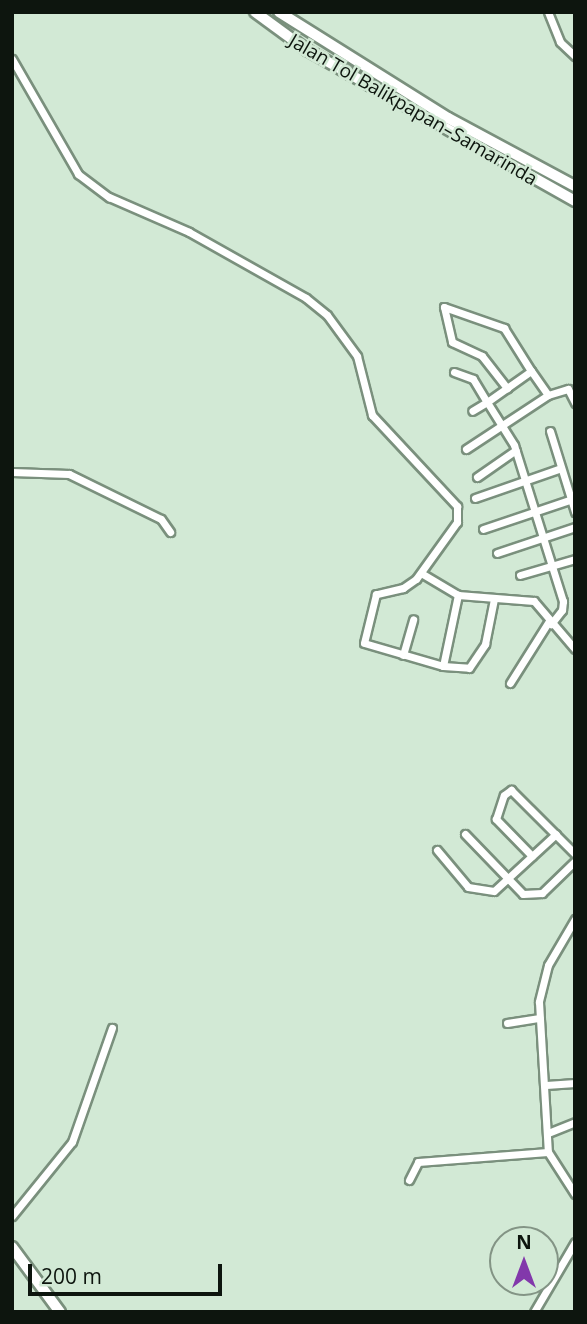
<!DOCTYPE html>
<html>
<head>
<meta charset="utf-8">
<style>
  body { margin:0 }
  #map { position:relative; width:587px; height:1324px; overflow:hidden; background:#d2e9d5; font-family:"Open Sans",sans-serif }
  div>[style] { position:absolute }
  .roads { filter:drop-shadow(2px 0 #7a907d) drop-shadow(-2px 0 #7a907d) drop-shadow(0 2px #7a907d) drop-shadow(0 -2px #7a907d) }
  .minor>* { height:7px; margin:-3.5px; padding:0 3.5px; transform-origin:3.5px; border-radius:3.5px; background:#fff }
  .highway>* { height:10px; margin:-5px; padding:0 5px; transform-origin:5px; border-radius:5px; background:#fff }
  span { translate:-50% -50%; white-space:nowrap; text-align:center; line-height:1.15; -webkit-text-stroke:5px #d2e9d5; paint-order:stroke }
  .street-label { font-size:19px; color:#0d150e }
  .frame { position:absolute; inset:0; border:14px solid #0d150e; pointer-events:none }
  .north { position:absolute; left:489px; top:1226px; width:70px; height:70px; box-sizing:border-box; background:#d2e9d5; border:2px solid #839485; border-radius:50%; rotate:0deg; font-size:19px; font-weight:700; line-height:28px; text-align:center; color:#0d150e }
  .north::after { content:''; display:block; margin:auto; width:24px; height:32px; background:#8238ab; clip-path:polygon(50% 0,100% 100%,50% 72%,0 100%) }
  .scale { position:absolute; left:28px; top:1264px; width:194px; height:32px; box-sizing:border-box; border:4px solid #0d150e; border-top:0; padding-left:9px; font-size:21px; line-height:24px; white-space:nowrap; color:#0d150e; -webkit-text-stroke:5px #d2e9d5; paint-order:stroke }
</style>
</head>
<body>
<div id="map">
  <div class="roads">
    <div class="minor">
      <i style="left:548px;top:12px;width:32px;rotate:68deg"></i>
      <i style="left:560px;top:42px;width:21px;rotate:43deg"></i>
      <i style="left:12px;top:59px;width:133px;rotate:60.1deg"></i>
      <i style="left:78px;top:174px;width:39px;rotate:37deg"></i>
      <i style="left:109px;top:197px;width:87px;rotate:23.6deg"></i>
      <i style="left:189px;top:232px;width:134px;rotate:29.4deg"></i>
      <i style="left:306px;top:298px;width:27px;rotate:39deg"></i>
      <i style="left:327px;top:315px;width:51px;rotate:53.8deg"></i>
      <i style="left:357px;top:356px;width:61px;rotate:75.7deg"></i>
      <i style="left:372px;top:415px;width:125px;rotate:47deg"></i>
      <i style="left:457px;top:506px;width:16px;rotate:90deg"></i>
      <i style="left:457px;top:522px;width:70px;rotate:125.7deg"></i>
      <i style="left:416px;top:579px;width:16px;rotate:145deg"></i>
      <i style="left:403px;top:588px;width:28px;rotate:167deg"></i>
      <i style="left:376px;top:594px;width:50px;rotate:103.8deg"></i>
      <i style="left:364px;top:643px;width:82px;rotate:16.2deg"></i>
      <i style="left:443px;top:666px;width:26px;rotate:4deg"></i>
      <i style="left:469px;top:668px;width:29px;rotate:-56deg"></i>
      <i style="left:485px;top:644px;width:46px;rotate:-78.7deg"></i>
      <i style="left:444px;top:307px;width:64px;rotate:19.3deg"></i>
      <i style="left:504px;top:328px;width:51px;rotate:57.9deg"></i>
      <i style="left:531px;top:371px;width:54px;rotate:144.8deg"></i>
      <i style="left:487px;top:402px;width:51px;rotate:57.9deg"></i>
      <i style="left:514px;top:445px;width:164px;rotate:72.6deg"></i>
      <i style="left:563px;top:601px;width:9px;rotate:96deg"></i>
      <i style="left:562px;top:610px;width:18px;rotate:128deg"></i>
      <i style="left:444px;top:307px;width:36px;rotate:77deg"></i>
      <i style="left:452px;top:342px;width:33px;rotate:25deg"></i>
      <i style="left:482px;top:356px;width:41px;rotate:52deg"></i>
      <i style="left:454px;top:372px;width:20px;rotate:20deg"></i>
      <i style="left:473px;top:379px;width:27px;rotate:59deg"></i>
      <i style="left:487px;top:402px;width:17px;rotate:149deg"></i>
      <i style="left:548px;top:395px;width:21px;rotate:-17deg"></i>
      <i style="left:568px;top:389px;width:16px;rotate:63deg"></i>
      <i style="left:550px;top:431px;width:85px;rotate:72.8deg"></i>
      <i style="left:466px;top:449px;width:98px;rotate:-33.4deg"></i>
      <i style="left:548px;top:395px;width:29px;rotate:-125deg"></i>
      <i style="left:12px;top:472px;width:57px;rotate:2deg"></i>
      <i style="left:69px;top:474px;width:102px;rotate:26.1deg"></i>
      <i style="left:161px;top:519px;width:16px;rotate:55deg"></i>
      <i style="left:477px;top:477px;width:47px;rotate:-34.7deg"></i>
      <i style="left:475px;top:498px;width:91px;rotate:-19.2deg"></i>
      <i style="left:483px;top:529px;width:97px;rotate:-18.6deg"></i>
      <i style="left:497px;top:553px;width:82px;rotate:-18.4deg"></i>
      <i style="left:421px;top:573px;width:43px;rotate:30.7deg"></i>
      <i style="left:458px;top:595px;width:76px;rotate:4.5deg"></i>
      <i style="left:534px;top:601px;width:63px;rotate:49.5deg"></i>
      <i style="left:520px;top:575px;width:57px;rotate:-16.2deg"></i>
      <i style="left:403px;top:655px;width:37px;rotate:-74deg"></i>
      <i style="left:443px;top:666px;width:73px;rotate:-78.1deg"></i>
      <i style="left:510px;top:683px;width:73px;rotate:-57.8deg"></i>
      <i style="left:465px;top:834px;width:83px;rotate:46deg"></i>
      <i style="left:523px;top:894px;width:19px;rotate:-3deg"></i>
      <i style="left:542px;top:893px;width:46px;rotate:-44.1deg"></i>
      <i style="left:437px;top:850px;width:48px;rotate:50deg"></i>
      <i style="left:468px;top:887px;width:26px;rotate:9deg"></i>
      <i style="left:494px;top:891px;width:84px;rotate:-42.6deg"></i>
      <i style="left:532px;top:856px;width:52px;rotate:-134.2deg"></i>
      <i style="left:496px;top:819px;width:25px;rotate:-72deg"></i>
      <i style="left:504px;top:795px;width:9px;rotate:-36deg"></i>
      <i style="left:511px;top:790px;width:91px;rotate:45deg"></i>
      <i style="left:575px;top:919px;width:53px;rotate:120.4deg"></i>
      <i style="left:548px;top:965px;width:38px;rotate:104deg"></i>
      <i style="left:539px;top:1002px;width:150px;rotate:86.6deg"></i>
      <i style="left:548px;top:1152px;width:50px;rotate:57.3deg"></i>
      <i style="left:507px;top:1023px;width:33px;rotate:-9deg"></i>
      <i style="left:546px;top:1085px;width:29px;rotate:-4deg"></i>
      <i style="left:548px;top:1133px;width:29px;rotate:-22deg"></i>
      <i style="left:409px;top:1180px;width:20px;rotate:-63deg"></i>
      <i style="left:418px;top:1162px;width:130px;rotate:-4.4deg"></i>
      <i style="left:12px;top:1216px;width:95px;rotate:-51deg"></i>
      <i style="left:72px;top:1142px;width:121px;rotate:-70.7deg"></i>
      <i style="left:534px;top:1312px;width:81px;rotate:-59.6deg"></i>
    </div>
    <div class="highway">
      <i style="left:255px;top:12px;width:64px;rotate:36.2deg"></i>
      <i style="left:307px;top:50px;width:308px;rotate:29.4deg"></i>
      <i style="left:279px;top:12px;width:199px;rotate:32.1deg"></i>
      <i style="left:448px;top:118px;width:144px;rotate:28.2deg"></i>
      <i style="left:12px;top:1247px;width:81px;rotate:53.6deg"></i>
    </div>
  </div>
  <div class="street-label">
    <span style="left:413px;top:110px;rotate:30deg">Jalan Tol Balikpapan–Samarinda</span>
  </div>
  <div class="frame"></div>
  <div class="north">N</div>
  <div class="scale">200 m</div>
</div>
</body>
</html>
